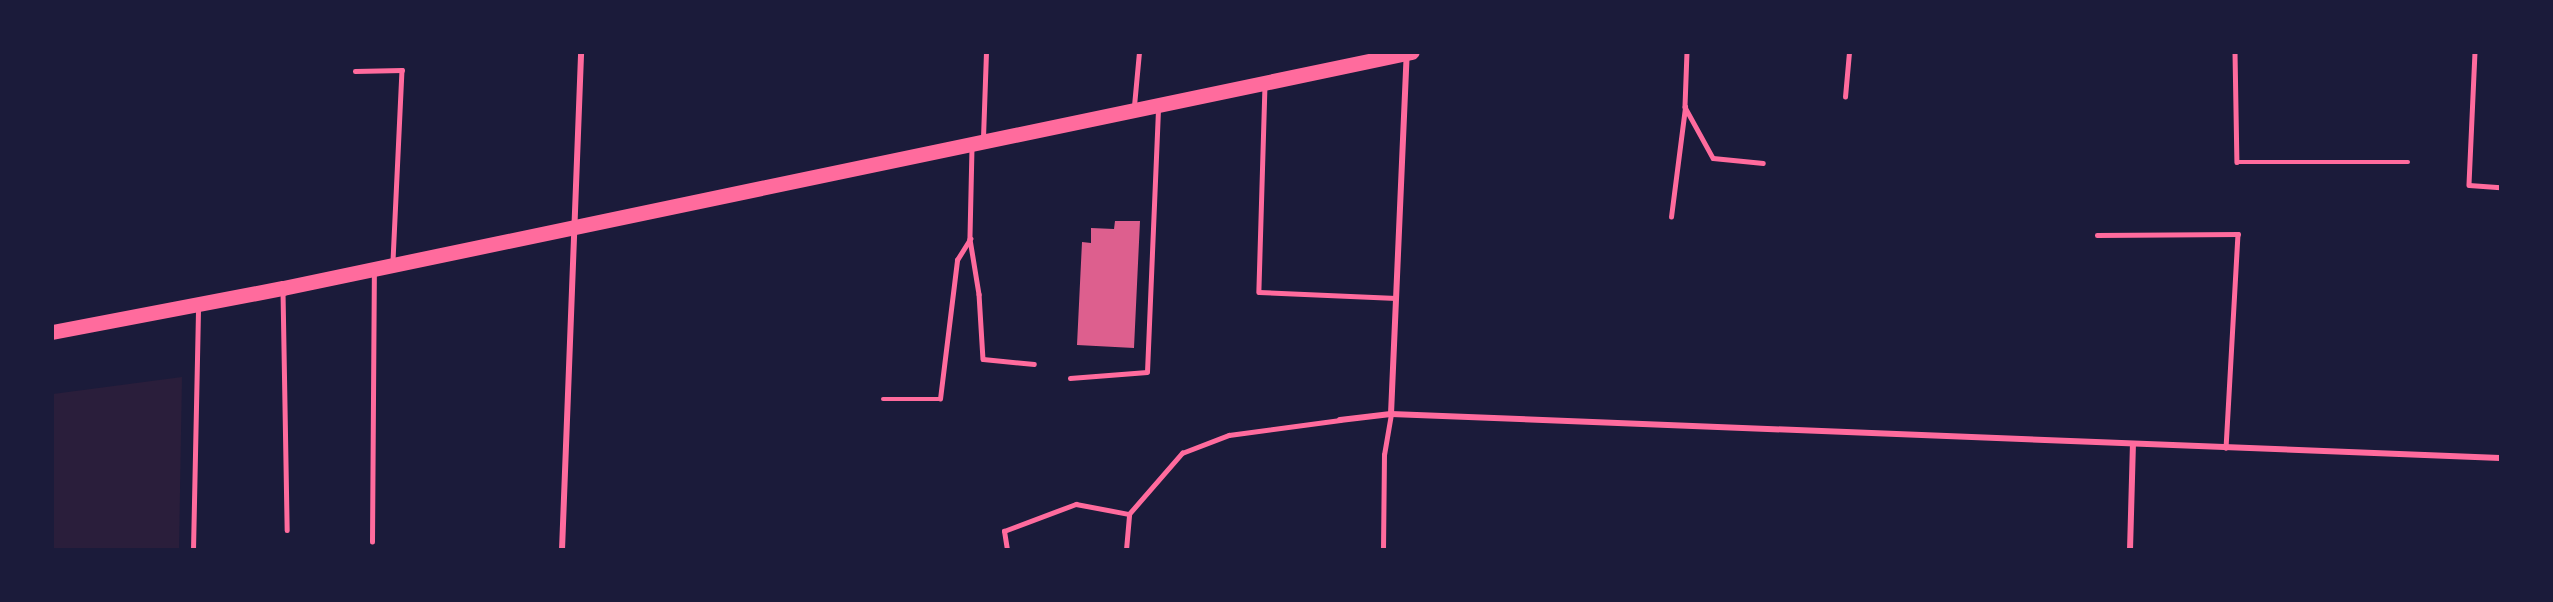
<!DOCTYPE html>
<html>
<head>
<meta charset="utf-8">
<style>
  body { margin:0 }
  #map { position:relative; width:2553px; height:602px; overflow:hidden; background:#1b1b3a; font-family:"Archivo Narrow",sans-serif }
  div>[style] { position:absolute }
  .green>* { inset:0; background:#2a1e3b }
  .building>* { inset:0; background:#dd5f8e }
  .service>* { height:4.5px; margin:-2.25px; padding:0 2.25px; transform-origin:2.25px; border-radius:2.25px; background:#ff6b9d }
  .minor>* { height:6px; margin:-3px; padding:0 3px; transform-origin:3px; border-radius:3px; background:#ff6b9d }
  .primary>* { height:15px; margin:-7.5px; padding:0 7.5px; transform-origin:7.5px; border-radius:7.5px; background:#ff6b9d }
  span { translate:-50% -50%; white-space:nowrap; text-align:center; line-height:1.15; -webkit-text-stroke:4.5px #1b1b3a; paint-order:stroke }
  .frame { position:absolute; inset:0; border:54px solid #1b1b3a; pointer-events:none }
</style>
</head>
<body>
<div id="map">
  <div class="green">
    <i style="clip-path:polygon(182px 377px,179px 549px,53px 549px,53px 394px)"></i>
  </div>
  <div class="building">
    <i style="clip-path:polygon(1115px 221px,1140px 221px,1134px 348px,1077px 345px,1082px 242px,1091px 243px,1091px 228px,1114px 229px)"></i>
  </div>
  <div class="service">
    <i style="left:1687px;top:52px;width:55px;rotate:92.1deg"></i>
    <i style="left:1685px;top:107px;width:58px;rotate:61.2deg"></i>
    <i style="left:1713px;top:158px;width:50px;rotate:5.7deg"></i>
    <i style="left:2235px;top:52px;width:110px;rotate:89deg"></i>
    <i style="left:2237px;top:162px;width:171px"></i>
    <i style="left:2475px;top:52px;width:133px;rotate:92.6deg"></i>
    <i style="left:2469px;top:185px;width:31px;rotate:4deg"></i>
    <i style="left:355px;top:71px;width:47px;rotate:-1.2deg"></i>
    <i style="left:402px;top:70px;width:192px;rotate:92.7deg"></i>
    <i style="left:1265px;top:85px;width:207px;rotate:91.7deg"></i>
    <i style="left:1259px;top:292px;width:137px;rotate:2.5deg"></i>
    <i style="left:1845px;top:97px;width:45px;rotate:-84.9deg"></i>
    <i style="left:1134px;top:106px;width:54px;rotate:-84.7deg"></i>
    <i style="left:983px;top:138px;width:86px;rotate:-88deg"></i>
    <i style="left:972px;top:148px;width:91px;rotate:91.3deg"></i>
    <i style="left:970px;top:239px;width:56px;rotate:80.7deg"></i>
    <i style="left:979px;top:294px;width:65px;rotate:86.5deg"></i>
    <i style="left:983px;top:359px;width:51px;rotate:5.6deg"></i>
    <i style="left:1671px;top:217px;width:111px;rotate:-82.7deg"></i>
    <i style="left:2097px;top:235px;width:141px;rotate:-0.4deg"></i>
    <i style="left:2238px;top:234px;width:214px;rotate:93.2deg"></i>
    <i style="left:283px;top:291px;width:239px;rotate:89deg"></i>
    <i style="left:1070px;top:378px;width:77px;rotate:-4.5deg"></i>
    <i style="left:1147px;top:372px;width:263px;rotate:-87.6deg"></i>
    <i style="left:883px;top:399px;width:57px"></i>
    <i style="left:940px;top:399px;width:140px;rotate:-83deg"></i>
    <i style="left:957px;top:260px;width:25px;rotate:-58deg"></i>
    <i style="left:372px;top:542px;width:271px;rotate:-89.6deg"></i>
    <i style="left:193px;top:550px;width:244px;rotate:-88.8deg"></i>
    <i style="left:1007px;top:550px;width:19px;rotate:-99deg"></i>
    <i style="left:1004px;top:531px;width:77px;rotate:-20.6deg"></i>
    <i style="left:1076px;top:504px;width:54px;rotate:10.7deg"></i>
    <i style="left:1126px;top:550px;width:36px;rotate:-85deg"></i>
    <i style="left:1129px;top:514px;width:81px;rotate:-49deg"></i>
    <i style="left:1182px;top:453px;width:50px;rotate:-21deg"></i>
    <i style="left:1229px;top:435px;width:112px;rotate:-7.7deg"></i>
    <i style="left:1383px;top:550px;width:95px;rotate:-89.4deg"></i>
    <i style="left:1384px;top:455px;width:42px;rotate:-80.3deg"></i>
  </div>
  <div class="minor">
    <i style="left:1391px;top:414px;width:361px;rotate:-87.5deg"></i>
    <i style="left:1340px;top:420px;width:51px;rotate:-6.7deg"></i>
    <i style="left:1391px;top:414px;width:1110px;rotate:2.27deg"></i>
    <i style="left:562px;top:550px;width:498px;rotate:-87.8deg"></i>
    <i style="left:2130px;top:550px;width:106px;rotate:-88.4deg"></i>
  </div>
  <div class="primary">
    <i style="left:52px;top:332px;width:235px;rotate:-10.8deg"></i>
    <i style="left:283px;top:288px;width:1153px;rotate:-11.81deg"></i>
  </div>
  <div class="frame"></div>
</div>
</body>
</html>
